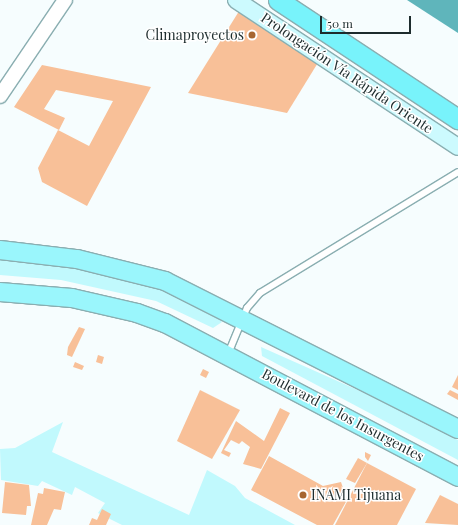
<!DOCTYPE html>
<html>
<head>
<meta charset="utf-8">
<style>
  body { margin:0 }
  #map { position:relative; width:458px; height:525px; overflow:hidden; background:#f6fdfe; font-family:"Playfair Display",serif }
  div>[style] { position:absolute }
  .green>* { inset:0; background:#c1f9fd }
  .water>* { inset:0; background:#5fb5bb }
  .building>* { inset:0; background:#f8c098 }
  .roads { filter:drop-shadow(1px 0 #8aaeb1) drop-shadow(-1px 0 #8aaeb1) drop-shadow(0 1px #8aaeb1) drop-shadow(0 -1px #8aaeb1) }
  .service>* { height:6px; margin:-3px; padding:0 3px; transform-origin:3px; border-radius:3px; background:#fff }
  .tertiary>* { height:14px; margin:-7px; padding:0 7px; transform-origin:7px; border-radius:7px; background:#fff }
  .secondary>* { height:16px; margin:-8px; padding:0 8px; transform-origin:8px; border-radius:8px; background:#ccfafe }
  .primary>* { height:18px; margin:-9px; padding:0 9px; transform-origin:9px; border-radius:9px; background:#9af6fc }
  .trunk>* { height:19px; margin:-9.5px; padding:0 9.5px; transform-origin:9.5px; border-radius:9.5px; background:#78f3fb }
  .dots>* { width:11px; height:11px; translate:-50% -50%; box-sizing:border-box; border:2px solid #fff; border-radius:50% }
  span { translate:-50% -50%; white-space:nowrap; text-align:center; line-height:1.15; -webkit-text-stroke:3px #fff; paint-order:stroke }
  .poi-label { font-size:14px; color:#1d2c2d }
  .right { translate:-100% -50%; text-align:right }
  .left { translate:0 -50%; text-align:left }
  .street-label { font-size:14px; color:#1d2c2d }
  .scale { position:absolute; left:320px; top:16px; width:91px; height:18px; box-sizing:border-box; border:2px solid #1d2c2d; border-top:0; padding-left:5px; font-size:12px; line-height:14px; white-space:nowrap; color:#1d2c2d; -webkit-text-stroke:3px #fff; paint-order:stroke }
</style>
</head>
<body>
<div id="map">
  <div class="green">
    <i style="clip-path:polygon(0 257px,64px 261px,144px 282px,214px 312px,222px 322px,213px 328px,156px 301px,61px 280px,0 275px)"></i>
    <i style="clip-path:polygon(261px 347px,387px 403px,458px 440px,458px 460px,262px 356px)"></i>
    <i style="clip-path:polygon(63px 422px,52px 452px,189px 515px,207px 470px,235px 486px,245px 498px,295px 525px,122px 525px,98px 513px,105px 503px,75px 487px,72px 495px,42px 481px,38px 486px,1px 480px,0 449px,15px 448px)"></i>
  </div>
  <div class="water">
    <i style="clip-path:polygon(407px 0,458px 0,458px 33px)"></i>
  </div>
  <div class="building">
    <i style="clip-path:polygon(241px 8px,319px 61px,287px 113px,188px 93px)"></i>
    <i style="clip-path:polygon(42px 65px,151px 87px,87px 206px,42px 182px,38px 168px,58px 130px,89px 146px,113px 101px,56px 90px,44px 109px,65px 118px,59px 130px,14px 107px)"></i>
    <i style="clip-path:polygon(79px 327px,85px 329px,72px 357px,67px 355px,68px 347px)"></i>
    <i style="clip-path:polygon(98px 355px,104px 357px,102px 364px,96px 362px)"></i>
    <i style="clip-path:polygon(75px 362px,84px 366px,82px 370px,73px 367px)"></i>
    <i style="clip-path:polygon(203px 369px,209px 372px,206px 378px,200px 375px)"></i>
    <i style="clip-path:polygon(458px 375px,458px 390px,452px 387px)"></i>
    <i style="clip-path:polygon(200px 390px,240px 410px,212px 459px,177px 441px)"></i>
    <i style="clip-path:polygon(450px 390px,458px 394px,458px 400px,447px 394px)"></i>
    <i style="clip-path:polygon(280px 408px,290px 413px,261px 469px,243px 464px,250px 447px,242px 441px,239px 444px,231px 440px,224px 450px,231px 453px,229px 457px,221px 453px,236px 421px,264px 441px)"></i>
    <i style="clip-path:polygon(365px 452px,371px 455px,368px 461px,365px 457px)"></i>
    <i style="clip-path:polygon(269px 456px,323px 486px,341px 482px,347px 500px,333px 525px,317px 525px,251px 490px)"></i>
    <i style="clip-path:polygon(358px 458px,367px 463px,355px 483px,346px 479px)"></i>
    <i style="clip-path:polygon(367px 463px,416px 489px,397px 525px,335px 525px)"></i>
    <i style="clip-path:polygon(5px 482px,29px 485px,31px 506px,27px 506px,26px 515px,2px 513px)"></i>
    <i style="clip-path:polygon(44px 488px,65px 492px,61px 510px,54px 509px,47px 525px,31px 525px,38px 493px,43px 494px)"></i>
    <i style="clip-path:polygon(440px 495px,458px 504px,458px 525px,425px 523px)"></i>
    <i style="clip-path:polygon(102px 509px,111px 514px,106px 525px,89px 525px,92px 518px,97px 520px)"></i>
  </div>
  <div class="roads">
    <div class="service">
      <i style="left:228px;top:354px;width:50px;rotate:-67.6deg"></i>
      <i style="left:247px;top:308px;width:20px;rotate:-49deg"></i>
      <i style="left:260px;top:293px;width:232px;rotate:-31.4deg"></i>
    </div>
    <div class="tertiary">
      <i style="left:0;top:96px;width:116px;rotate:-55.9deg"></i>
    </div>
    <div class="secondary">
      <i style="left:236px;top:0;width:266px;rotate:33.5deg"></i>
    </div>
    <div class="primary">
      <i style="left:0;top:250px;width:78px;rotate:6.7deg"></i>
      <i style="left:77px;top:259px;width:91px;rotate:14deg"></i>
      <i style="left:165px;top:281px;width:328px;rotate:26.8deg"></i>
      <i style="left:0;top:292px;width:72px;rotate:4.8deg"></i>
      <i style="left:72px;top:298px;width:67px;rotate:13deg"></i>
      <i style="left:137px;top:313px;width:30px;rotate:20deg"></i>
      <i style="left:165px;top:323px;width:331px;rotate:27.7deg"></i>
    </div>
    <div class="trunk">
      <i style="left:278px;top:0;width:216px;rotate:33.5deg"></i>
    </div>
  </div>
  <div class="dots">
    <i style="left:252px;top:35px;background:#a76631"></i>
    <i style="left:303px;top:495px;background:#a76631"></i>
  </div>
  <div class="poi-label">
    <span class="right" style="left:244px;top:35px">Climaproyectos</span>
    <span class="left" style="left:311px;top:495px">INAMI Tijuana</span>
  </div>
  <div class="street-label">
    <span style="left:347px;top:73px;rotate:34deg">Prolongación Vía Rápida Oriente</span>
    <span style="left:343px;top:415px;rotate:28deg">Boulevard de los Insurgentes</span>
  </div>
  <div class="scale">50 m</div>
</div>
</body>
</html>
